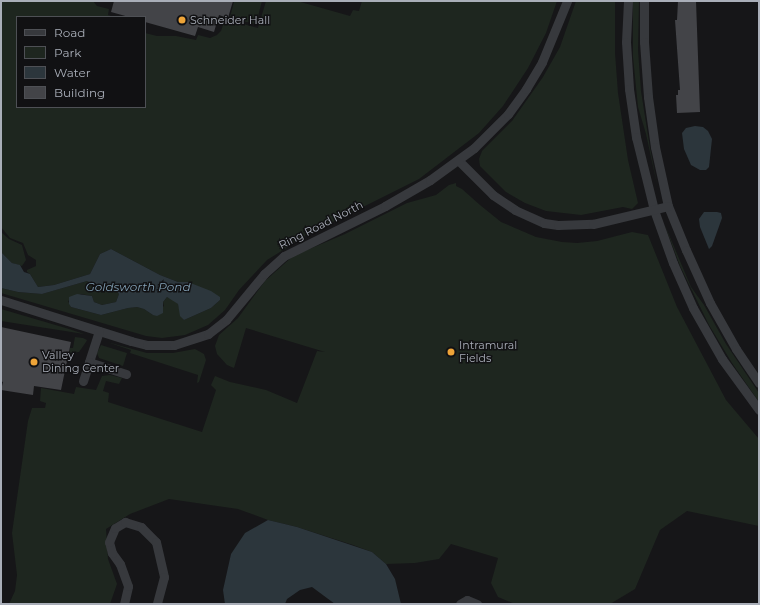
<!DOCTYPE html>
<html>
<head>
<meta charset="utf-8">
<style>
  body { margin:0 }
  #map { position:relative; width:760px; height:605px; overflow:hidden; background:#161618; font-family:Montserrat,sans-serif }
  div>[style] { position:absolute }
  .green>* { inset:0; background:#1e261f }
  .water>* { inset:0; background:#2c363c }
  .building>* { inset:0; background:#434448 }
  .minor>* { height:9px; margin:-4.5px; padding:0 4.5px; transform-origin:4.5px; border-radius:4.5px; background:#37393d }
  .dots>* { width:11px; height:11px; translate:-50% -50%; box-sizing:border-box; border:2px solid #111113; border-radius:50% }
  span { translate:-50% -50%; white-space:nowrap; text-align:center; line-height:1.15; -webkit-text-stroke:3px #111113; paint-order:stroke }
  .poi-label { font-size:11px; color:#a9aeb8 }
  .left { translate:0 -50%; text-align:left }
  .street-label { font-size:11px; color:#a9aeb8 }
  .water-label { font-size:12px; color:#809eb2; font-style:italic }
  .frame { position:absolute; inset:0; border:2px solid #a9aeb8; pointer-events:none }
  .legend { position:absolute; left:16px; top:16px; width:130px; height:92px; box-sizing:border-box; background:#111113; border:1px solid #4e5055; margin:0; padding:5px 7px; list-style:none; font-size:12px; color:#a9aeb8 }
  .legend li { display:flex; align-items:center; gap:8px; height:20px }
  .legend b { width:20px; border:1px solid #4e5055 }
</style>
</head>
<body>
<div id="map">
  <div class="green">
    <i style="clip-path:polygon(1px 1px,93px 1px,97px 6px,109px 9px,108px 15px,114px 17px,17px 17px,17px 107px,145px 107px,145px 33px,157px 36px,176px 36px,196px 40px,198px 35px,210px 38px,217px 35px,221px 31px,225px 19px,258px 28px,266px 1px,297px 1px,350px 16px,353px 10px,359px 11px,362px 1px,557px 1px,546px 33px,528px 68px,503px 106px,479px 133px,419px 179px,309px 234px,267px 260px,239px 290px,225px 310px,208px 325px,185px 335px,162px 338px,146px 336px,1px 293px,1px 288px,18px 292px,42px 294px,87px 281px,93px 284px,108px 286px,116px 290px,119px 294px,116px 302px,102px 305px,94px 302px,92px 296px,81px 294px,68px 301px,71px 307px,101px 315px,128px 308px,137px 307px,144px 309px,153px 315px,164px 306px,163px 302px,167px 297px,172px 299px,178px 304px,181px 316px,184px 320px,211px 308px,220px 300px,188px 282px,178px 282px,160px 275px,111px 249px,100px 254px,90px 274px,54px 285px,38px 287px,30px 274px,27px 272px,27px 270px,36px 266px,36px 260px,28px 255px,23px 243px,10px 238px,1px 227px)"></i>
    <i style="clip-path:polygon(237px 1px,262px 1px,256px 24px,228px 18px,230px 17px,234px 2px)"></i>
    <i style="clip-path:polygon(576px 1px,615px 1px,615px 53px,618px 93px,628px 160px,638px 203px,632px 209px,623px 207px,581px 215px,546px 211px,525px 203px,506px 192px,480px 166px,479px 159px,482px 151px,512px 121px,543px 77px,560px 47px)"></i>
    <i style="clip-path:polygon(633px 1px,639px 1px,638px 50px,641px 91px,650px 148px,658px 189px,646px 134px,638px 107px,633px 57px)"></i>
    <i style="clip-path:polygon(456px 183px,456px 186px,462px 189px,480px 205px,501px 222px,536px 237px,562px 242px,577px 243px,597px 241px,632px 232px,648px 235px,677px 307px,726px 400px,759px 439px,759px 526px,687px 511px,660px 530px,635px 589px,610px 604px,515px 604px,498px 597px,491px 583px,498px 558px,451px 544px,439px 559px,415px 563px,386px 564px,372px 552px,353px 545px,297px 527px,268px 520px,238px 509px,169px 499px,130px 514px,106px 529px,108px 559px,117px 584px,110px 604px,9px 604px,15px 591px,17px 575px,12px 533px,28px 421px,32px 408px,45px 408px,46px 403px,40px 401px,41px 388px,74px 394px,76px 387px,96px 390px,102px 376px,110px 375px,122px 378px,119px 384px,106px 381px,103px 391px,109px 393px,108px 402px,202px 432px,216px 390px,211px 385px,215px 376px,230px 382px,266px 390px,297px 403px,317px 351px,325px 352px,246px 328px,234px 368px,227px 365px,217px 354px,215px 346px,219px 335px,238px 318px,265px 281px,293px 256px,345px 234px,407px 203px,436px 195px,449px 185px)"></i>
    <i style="clip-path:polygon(664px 223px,691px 287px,704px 305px,726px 344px,759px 393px,759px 402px,732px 363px,709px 325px,680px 266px)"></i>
    <i style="clip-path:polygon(1px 232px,9px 239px,22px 245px,26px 260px,22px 266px,12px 263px,1px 252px)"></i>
    <i style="clip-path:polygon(1px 309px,69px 329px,84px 334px,1px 321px)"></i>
    <i style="clip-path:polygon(75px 337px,83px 338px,87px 340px,86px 342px,79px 352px,69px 353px,70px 348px,73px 348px)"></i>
    <i style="clip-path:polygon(107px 342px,147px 353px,173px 353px,195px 349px,204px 354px,206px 360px,199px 382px,197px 383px,198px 375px,130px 353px,131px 350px)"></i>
    <i style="clip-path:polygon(101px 345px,127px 353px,123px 366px,99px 358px,97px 353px)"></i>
  </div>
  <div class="water">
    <i style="clip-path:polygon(695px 126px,703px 127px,708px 131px,712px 139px,709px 167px,706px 170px,700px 170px,691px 165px,684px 149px,682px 133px,686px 128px)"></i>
    <i style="clip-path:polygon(704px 212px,717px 212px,721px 213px,722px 218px,712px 246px,709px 249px,700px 227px,699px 219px)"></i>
    <i style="clip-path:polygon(111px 249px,160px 275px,178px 282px,188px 282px,211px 291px,220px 297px,220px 300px,211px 308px,184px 320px,180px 316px,178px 304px,167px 297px,163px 302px,163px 313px,157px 316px,153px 315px,144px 309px,137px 307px,128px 308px,101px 315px,71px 307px,69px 304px,69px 297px,77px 294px,92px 296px,94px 302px,102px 305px,116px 302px,119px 294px,116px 290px,107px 286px,93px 284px,87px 281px,42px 294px,18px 292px,1px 288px,1px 252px,12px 263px,20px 265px,24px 272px,30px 274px,38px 287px,54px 285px,90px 274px,100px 254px)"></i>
    <i style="clip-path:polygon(268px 520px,297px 527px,372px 552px,386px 564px,395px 579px,401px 604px,335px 604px,312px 587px,300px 590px,287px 599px,285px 604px,225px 604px,223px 590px,231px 554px,245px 533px)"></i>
  </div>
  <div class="building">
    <i style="clip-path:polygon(114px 1px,233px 1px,228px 18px,219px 15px,214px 32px,198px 27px,195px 36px,145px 22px,145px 17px,129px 17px,111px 12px)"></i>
    <i style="clip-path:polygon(678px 1px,696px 1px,700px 112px,677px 113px,676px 95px,678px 95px,678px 90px,680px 90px,675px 20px,677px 20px)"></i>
    <i style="clip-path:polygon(1px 327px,71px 342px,61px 390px,34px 386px,33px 395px,1px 390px,3px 382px,1px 381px)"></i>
  </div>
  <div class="minor">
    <i style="left:628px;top:1px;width:41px;rotate:92.8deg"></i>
    <i style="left:626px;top:42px;width:47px;rotate:86.3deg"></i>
    <i style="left:629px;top:89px;width:49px;rotate:81.7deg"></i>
    <i style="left:636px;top:137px;width:75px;rotate:76.1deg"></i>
    <i style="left:654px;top:210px;width:56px;rotate:70.3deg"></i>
    <i style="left:673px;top:263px;width:49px;rotate:66deg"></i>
    <i style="left:693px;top:308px;width:59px;rotate:60.4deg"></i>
    <i style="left:722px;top:359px;width:63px;rotate:54deg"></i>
    <i style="left:644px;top:1px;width:41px;rotate:90deg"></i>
    <i style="left:644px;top:42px;width:55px;rotate:85.8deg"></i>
    <i style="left:648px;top:97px;width:50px;rotate:82deg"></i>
    <i style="left:655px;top:147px;width:60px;rotate:77.6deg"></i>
    <i style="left:668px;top:206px;width:48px;rotate:67.8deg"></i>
    <i style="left:686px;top:250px;width:58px;rotate:65.6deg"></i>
    <i style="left:710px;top:303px;width:53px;rotate:60.5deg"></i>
    <i style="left:736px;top:349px;width:41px;rotate:55.9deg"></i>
    <i style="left:459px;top:161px;width:48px;rotate:45deg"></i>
    <i style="left:493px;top:195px;width:27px;rotate:34deg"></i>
    <i style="left:515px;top:210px;width:32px;rotate:24deg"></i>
    <i style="left:544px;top:223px;width:14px;rotate:8deg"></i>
    <i style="left:558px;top:225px;width:35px;rotate:-2deg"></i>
    <i style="left:593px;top:224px;width:77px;rotate:-13.5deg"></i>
    <i style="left:1px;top:300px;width:136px;rotate:17.5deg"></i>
    <i style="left:131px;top:341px;width:16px;rotate:14deg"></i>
    <i style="left:147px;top:345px;width:27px"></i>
    <i style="left:174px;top:345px;width:36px;rotate:-18deg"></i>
    <i style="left:208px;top:334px;width:23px;rotate:-38deg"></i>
    <i style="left:226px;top:320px;width:60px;rotate:-50.4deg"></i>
    <i style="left:264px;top:274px;width:27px;rotate:-42deg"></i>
    <i style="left:284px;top:256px;width:113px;rotate:-26.3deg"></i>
    <i style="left:385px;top:206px;width:52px;rotate:-30deg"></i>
    <i style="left:430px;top:180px;width:54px;rotate:-36deg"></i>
    <i style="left:474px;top:148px;width:48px;rotate:-45deg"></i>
    <i style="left:508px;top:114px;width:31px;rotate:-54deg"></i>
    <i style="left:526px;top:89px;width:31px;rotate:-59deg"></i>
    <i style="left:542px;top:62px;width:66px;rotate:-67.7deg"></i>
    <i style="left:99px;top:331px;width:33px;rotate:108deg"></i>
    <i style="left:89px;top:362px;width:39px;rotate:18deg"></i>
    <i style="left:83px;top:381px;width:20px;rotate:-72deg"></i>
    <i style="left:124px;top:604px;width:18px;rotate:-77deg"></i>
    <i style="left:128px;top:586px;width:23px;rotate:-110deg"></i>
    <i style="left:120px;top:564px;width:14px;rotate:-126deg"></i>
    <i style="left:112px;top:553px;width:11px;rotate:-105deg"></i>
    <i style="left:109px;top:542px;width:15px;rotate:-67deg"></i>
    <i style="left:115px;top:528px;width:12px;rotate:-31deg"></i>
    <i style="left:125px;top:522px;width:17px;rotate:17deg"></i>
    <i style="left:141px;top:527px;width:21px;rotate:45deg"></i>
    <i style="left:156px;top:542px;width:36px;rotate:77deg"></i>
    <i style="left:164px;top:577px;width:28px;rotate:105deg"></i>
    <i style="left:460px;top:604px;width:8px;rotate:-30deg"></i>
    <i style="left:467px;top:600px;width:11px;rotate:22deg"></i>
  </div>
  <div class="dots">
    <i style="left:182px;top:20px;background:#eea438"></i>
    <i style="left:451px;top:352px;background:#eea438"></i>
    <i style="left:34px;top:362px;background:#eea438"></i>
  </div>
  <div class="poi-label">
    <span class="left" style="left:190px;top:20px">Schneider Hall</span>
    <span class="left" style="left:459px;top:352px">Intramural<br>Fields</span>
    <span class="left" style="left:42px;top:362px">Valley<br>Dining Center</span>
  </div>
  <div class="street-label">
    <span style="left:321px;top:225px;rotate:-27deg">Ring Road North</span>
  </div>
  <div class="water-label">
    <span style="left:138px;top:287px">Goldsworth Pond</span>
  </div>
  <div class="frame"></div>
  <ul class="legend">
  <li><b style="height:5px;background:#37393d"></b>Road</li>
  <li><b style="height:11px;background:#1e261f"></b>Park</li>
  <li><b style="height:11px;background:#2c363c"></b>Water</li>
  <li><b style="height:11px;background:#434448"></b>Building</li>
  </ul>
</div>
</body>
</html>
